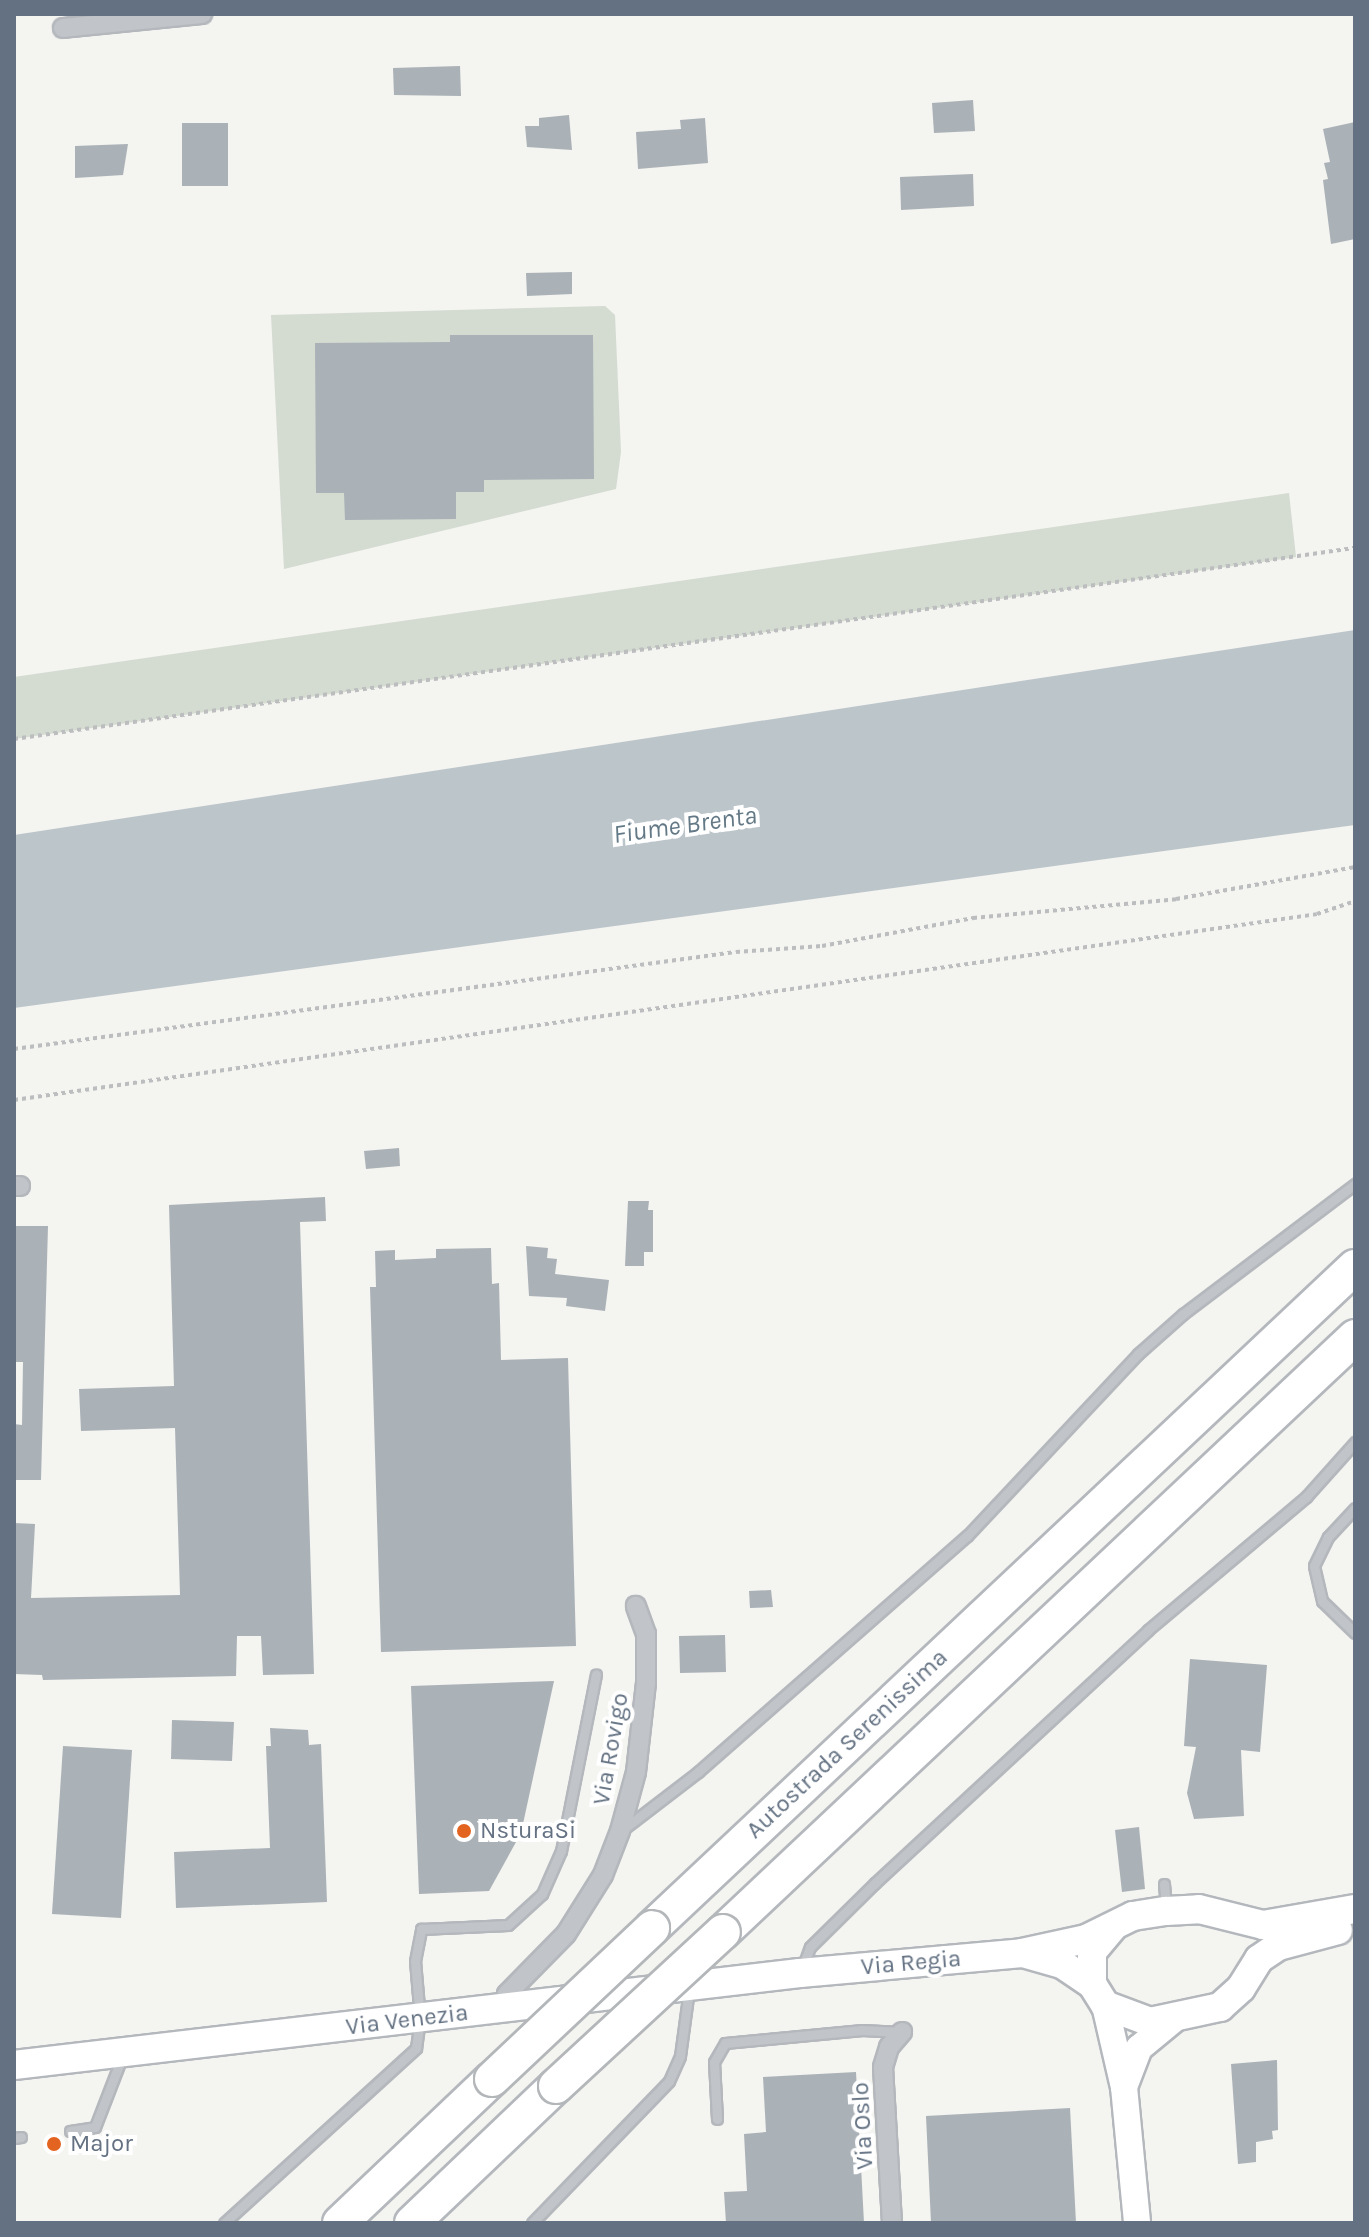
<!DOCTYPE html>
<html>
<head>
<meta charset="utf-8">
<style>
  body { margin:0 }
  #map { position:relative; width:1369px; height:2237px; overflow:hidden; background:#f4f4f0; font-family:Karla,sans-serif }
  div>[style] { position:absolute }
  .green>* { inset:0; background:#d4dbd1 }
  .water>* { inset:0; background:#bcc5ca }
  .building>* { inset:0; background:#aab1b7 }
  .path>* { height:4px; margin-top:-2px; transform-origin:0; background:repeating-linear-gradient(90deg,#bbbdbf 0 4px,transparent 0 8px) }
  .roads { filter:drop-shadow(2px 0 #b4b8bd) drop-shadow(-2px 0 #b4b8bd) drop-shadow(0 2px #b4b8bd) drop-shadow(0 -2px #b4b8bd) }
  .lane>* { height:9px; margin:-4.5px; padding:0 4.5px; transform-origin:4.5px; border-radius:4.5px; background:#c1c4c8 }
  .street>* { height:18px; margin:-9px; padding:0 9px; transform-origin:9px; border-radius:9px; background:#c1c4c8 }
  .secondary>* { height:26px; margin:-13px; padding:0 13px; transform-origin:13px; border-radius:13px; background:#fff }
  .primary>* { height:28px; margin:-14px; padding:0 14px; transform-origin:14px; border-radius:14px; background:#fff }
  .highway>* { height:34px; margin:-17px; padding:0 17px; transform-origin:17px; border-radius:17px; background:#fff }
  .bridges { filter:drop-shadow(2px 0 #b4b7ba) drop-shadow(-2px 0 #b4b7ba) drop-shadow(0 2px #b4b7ba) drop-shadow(0 -2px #b4b7ba) }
  .highway-bridge>* { height:34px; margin:-17px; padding:0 17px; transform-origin:17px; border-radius:17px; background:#fff }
  .dots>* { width:22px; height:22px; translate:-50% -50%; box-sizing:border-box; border:4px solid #fff; border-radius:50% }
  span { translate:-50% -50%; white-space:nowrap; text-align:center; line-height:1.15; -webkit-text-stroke:8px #fff; paint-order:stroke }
  .street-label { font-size:24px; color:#637182 }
  .poi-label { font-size:24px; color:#637182 }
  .left { translate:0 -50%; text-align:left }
  .water-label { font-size:26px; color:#637986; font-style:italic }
  .frame { position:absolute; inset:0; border:16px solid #637182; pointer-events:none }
</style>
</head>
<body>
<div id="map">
  <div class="green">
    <i style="clip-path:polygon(605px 306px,615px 315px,621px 452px,616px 489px,284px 569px,271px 315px)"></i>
    <i style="clip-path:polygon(1289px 493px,1296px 557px,14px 739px,14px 677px)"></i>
  </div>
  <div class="water">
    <i style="clip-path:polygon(1355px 630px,1355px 825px,14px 1008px,14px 835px)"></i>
  </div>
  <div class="building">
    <i style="clip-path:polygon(460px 66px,461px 96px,394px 95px,393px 68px)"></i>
    <i style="clip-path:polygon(973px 100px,975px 131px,934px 133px,932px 103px)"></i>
    <i style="clip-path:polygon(569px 115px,572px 150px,527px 147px,525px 126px,539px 126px,539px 118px)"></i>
    <i style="clip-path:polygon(705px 118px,708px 163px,638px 169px,636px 132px,681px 129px,680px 120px)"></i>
    <i style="clip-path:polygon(1355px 122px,1355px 239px,1331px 244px,1323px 180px,1328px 179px,1324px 163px,1330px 162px,1323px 129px)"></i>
    <i style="clip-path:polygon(182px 123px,228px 123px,228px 186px,182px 186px)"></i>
    <i style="clip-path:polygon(128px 144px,123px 175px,75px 178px,75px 146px)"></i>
    <i style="clip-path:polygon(973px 174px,974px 206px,901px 210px,900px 177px)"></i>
    <i style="clip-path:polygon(572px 272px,572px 294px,527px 296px,526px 273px)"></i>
    <i style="clip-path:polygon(450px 335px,593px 335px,594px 479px,484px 480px,484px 492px,456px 492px,456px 519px,345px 520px,344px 493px,316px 493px,315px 343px,450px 342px)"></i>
    <i style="clip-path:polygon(399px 1148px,400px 1166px,366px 1169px,364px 1151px)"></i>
    <i style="clip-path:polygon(325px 1197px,326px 1221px,300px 1222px,314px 1674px,263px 1675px,261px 1636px,237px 1636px,236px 1676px,43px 1680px,42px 1675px,14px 1674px,14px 1523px,35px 1524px,31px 1598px,180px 1595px,175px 1428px,81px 1431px,79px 1389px,174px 1386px,169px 1205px)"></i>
    <i style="clip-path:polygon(628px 1201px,649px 1201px,648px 1210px,653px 1210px,653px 1252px,644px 1252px,644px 1266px,625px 1266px)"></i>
    <i style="clip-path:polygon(14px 1226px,48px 1226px,41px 1480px,14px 1480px,14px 1424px,22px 1425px,23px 1362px,14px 1362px)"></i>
    <i style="clip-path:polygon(526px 1246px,548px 1248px,547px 1258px,557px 1259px,555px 1274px,609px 1280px,605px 1311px,566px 1306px,567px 1298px,529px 1296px)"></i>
    <i style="clip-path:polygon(491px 1248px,492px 1284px,499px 1283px,501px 1360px,568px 1358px,576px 1646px,381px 1652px,370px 1287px,376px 1287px,375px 1251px,395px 1250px,395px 1260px,436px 1258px,436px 1249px)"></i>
    <i style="clip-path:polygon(771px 1590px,773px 1607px,750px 1608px,749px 1591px)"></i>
    <i style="clip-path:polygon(725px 1635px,726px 1672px,680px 1673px,679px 1636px)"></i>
    <i style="clip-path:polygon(1190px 1659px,1267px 1665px,1260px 1752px,1241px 1750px,1244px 1816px,1194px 1819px,1187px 1793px,1196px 1747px,1184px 1746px)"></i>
    <i style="clip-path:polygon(554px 1681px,521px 1833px,489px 1891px,419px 1894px,411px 1686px)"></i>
    <i style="clip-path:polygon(172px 1720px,234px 1722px,232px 1761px,171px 1759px)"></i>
    <i style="clip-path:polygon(270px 1728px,308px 1730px,309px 1745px,321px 1744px,327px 1902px,176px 1908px,174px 1852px,270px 1848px,266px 1746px,271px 1746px)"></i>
    <i style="clip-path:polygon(63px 1746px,132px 1750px,121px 1918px,52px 1914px)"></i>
    <i style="clip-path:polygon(1139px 1827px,1145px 1889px,1122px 1892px,1115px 1830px)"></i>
    <i style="clip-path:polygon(1277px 2060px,1278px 2130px,1272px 2131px,1273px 2139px,1256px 2142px,1256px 2162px,1238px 2164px,1231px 2064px)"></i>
    <i style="clip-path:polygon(856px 2072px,864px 2223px,726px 2223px,724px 2192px,747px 2191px,744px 2134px,766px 2132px,763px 2077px)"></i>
    <i style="clip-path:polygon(1070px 2108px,1076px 2223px,931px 2223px,926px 2116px)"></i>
  </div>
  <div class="path">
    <i style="left:14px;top:739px;width:1355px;rotate:-8.11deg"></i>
    <i style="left:14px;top:1049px;width:728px;rotate:-7.65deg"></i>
    <i style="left:736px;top:952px;width:86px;rotate:-4deg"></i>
    <i style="left:822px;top:946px;width:154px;rotate:-10.5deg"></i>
    <i style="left:973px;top:918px;width:204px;rotate:-5.3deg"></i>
    <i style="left:1176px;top:899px;width:182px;rotate:-10.1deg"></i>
    <i style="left:14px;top:1100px;width:1316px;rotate:-8.12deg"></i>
    <i style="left:1317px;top:914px;width:40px;rotate:-18.9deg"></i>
  </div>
  <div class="roads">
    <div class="lane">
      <i style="left:1355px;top:1508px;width:40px;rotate:133deg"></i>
      <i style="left:1328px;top:1537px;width:32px;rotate:116deg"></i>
      <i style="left:1314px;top:1566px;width:36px;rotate:77deg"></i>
      <i style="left:1322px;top:1601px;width:46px;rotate:44.1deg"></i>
      <i style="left:621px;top:1831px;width:97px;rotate:-37.5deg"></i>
      <i style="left:698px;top:1772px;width:358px;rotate:-41.3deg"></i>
      <i style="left:967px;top:1536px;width:250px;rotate:-46.8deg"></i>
      <i style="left:1138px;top:1354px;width:60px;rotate:-41.6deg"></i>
      <i style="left:1183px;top:1314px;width:216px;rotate:-37.1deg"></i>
      <i style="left:1164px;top:1884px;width:23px;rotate:85deg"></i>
      <i style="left:803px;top:1966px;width:20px;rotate:-70deg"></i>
      <i style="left:810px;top:1947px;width:91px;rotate:-44.6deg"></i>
      <i style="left:875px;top:1883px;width:372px;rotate:-42.8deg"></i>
      <i style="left:1148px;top:1630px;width:207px;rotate:-40.1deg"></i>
      <i style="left:1306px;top:1497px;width:74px;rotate:-48.3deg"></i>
      <i style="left:717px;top:2119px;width:57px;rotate:-93deg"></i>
      <i style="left:714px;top:2062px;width:22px;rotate:-60deg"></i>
      <i style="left:725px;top:2043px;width:138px;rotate:-5.4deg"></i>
      <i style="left:862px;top:2030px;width:40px;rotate:2.9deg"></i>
      <i style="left:70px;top:2131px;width:25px;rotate:-9deg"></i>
      <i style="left:95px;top:2127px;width:75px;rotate:-68.9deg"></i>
      <i style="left:14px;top:2138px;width:7px;rotate:-8deg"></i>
      <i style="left:224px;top:2223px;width:260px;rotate:-42.3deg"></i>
      <i style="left:416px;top:2048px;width:29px;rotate:-82deg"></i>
      <i style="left:420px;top:2019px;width:58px;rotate:-94.9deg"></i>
      <i style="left:415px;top:1961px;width:33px;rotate:-79deg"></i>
      <i style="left:421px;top:1929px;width:87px;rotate:-2.6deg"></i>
      <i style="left:508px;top:1925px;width:46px;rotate:-42.4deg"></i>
      <i style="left:542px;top:1894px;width:47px;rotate:-66.2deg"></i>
      <i style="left:561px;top:1851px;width:180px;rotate:-78.8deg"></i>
      <i style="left:532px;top:2223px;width:197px;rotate:-46deg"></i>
      <i style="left:669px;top:2081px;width:27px;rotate:-66deg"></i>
      <i style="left:680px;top:2056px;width:68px;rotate:-82.3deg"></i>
    </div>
    <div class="street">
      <i style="left:63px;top:28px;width:140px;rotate:-5.8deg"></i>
      <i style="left:14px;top:1186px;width:6px"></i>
      <i style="left:509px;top:2007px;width:13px;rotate:-99deg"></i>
      <i style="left:507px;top:1994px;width:84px;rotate:-45.5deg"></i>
      <i style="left:566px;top:1934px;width:70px;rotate:-57.9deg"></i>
      <i style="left:603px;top:1875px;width:47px;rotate:-68.9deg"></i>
      <i style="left:620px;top:1831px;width:61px;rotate:-74.8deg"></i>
      <i style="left:636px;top:1772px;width:90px;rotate:-83.6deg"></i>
      <i style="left:646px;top:1683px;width:49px;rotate:-90deg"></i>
      <i style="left:646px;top:1634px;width:30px;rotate:-110deg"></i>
      <i style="left:892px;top:2223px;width:156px;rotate:-93.3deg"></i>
      <i style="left:883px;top:2067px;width:21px;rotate:-73deg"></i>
      <i style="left:889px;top:2047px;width:20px;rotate:-49deg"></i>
    </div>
    <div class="secondary">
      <i style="left:1105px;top:2005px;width:84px;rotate:77deg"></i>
      <i style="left:1124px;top:2087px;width:137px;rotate:84.5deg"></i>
      <i style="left:1124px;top:2087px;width:42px;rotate:-69deg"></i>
      <i style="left:1139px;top:2048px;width:44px;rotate:-39.5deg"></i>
    </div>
    <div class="primary">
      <i style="left:1112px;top:1928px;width:31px;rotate:130deg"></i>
      <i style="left:1092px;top:1952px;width:32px;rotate:90deg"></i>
      <i style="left:1092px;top:1984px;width:25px;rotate:58deg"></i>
      <i style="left:1105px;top:2005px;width:48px;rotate:20.7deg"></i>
      <i style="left:1150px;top:2022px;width:72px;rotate:-12.1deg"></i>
      <i style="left:1220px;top:2007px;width:28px;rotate:-42deg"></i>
      <i style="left:1241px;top:1988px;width:34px;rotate:-58deg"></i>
      <i style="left:1259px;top:1959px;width:23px;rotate:-34deg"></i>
      <i style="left:1278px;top:1946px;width:62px;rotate:-14.9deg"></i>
      <i style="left:1023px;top:1953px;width:41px;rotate:15.8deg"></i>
      <i style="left:1062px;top:1964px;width:36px;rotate:34deg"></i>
      <i style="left:14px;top:2065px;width:791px;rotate:-6.68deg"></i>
      <i style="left:800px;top:1973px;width:223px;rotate:-5.1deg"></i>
      <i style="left:1022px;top:1953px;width:66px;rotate:-12.3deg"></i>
      <i style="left:1086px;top:1939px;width:52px;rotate:-26.1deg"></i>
      <i style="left:1133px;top:1916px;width:33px;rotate:-9deg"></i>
      <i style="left:1166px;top:1911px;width:33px;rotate:-3deg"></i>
      <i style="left:1199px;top:1909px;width:66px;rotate:14deg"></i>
      <i style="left:1263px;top:1925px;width:93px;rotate:-9.9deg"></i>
    </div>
    <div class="highway">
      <i style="left:652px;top:1928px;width:965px;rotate:-43.24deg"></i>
      <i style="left:723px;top:1932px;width:868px;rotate:-43.27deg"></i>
      <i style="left:340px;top:2223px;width:209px;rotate:-43.5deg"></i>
      <i style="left:412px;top:2223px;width:199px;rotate:-43.6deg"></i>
    </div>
  </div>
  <div class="bridges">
    <div class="highway-bridge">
      <i style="left:492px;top:2079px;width:220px;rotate:-43.3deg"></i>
      <i style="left:556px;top:2086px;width:227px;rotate:-42.7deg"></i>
    </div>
  </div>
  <div class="dots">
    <i style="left:464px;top:1831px;background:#e36421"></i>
    <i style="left:54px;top:2144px;background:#e36421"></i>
  </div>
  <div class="street-label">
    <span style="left:847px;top:1744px;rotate:-43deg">Autostrada Serenissima</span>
    <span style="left:611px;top:1749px;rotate:-80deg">Via Rovigo</span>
    <span style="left:911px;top:1963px;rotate:-5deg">Via Regia</span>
    <span style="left:407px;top:2020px;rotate:-7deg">Via Venezia</span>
    <span style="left:863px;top:2126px;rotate:-93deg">Via Oslo</span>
  </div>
  <div class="poi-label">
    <span class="left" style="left:480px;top:1831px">NsturaSi</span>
    <span class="left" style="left:70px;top:2144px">Major</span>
  </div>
  <div class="water-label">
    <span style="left:685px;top:825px;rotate:-8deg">Fiume Brenta</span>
  </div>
  <div class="frame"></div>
</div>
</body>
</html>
